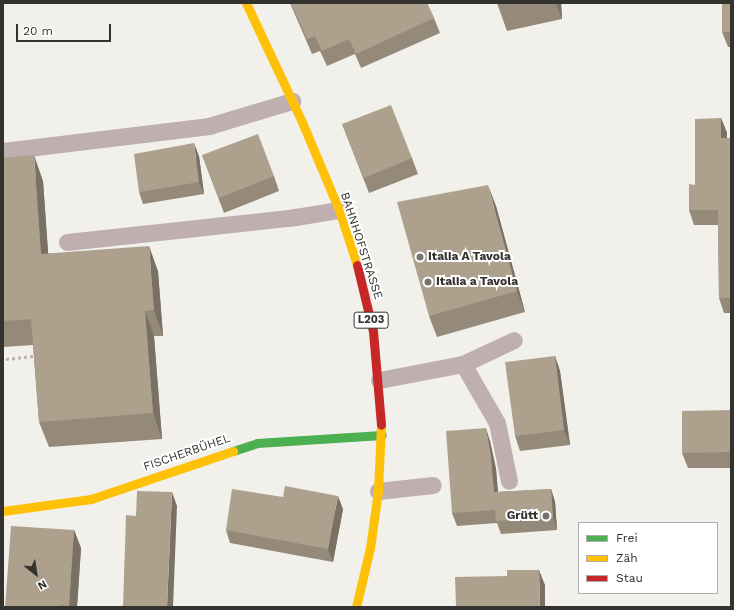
<!DOCTYPE html>
<html>
<head>
<meta charset="utf-8">
<style>
  body { margin:0 }
  #map { position:relative; width:734px; height:610px; overflow:hidden; background:#f1f0ea; font-family:"Work Sans",sans-serif }
  div>[style] { position:absolute }
  .path>* { height:2.5px; margin-top:-1.25px; transform-origin:0; background:repeating-linear-gradient(90deg,#bcb3b3 0 3px,transparent 0 6px) }
  .lane>* { height:17px; margin:-8.5px; padding:0 8.5px; transform-origin:8.5px; border-radius:8.5px; background:#bfafb1 }
  .fast>* { height:9px; margin:-4.5px; padding:0 4.5px; transform-origin:4.5px; border-radius:4.5px; background:#4caf50 }
  .slow>* { height:9px; margin:-4.5px; padding:0 4.5px; transform-origin:4.5px; border-radius:4.5px; background:#ffc107 }
  .jam>* { height:9px; margin:-4.5px; padding:0 4.5px; transform-origin:4.5px; border-radius:4.5px; background:#c62828 }
  .wall>* { inset:0; background:#958a7a }
  .shaded-wall>* { inset:0; background:#797163 }
  .building>* { inset:0; background:#ada18e }
  .dots>* { width:11px; height:11px; translate:-50% -50%; box-sizing:border-box; border:2px solid #fff; border-radius:50% }
  span { translate:-50% -50%; white-space:nowrap; text-align:center; line-height:1.15; -webkit-text-stroke:4px #fff; paint-order:stroke }
  .shield-label span { padding:1px 3px; background:#fff; border:1px solid; border-radius:3px; -webkit-text-stroke-width:0 }
  .shield-label { font-size:11px; color:#33322e; font-weight:700 }
  .street-label { font-size:12px; color:#33322e }
  .poi-label { font-size:12px; color:#33322e; font-weight:700 }
  .left { translate:0 -50%; text-align:left }
  .right { translate:-100% -50%; text-align:right }
  .frame { position:absolute; inset:0; border:4px solid #33322e; pointer-events:none }
  .legend { position:absolute; left:578px; top:522px; width:140px; height:72px; box-sizing:border-box; background:#fff; border:1px solid #adadab; margin:0; padding:5px 7px; list-style:none; font-size:12px; color:#33322e }
  .legend li { display:flex; align-items:center; gap:8px; height:20px }
  .legend b { width:20px; border:1px solid #adadab }
  .north { position:absolute; left:16px; top:554px; width:40px; height:40px; -webkit-text-stroke:3px #fff; paint-order:stroke; rotate:150deg; font-size:11px; font-weight:700; line-height:16px; text-align:center; color:#33322e }
  .north::after { content:''; display:block; margin:auto; width:14px; height:18px; background:#33322e; clip-path:polygon(50% 0,100% 100%,50% 72%,0 100%) }
  .scale { position:absolute; left:16px; top:24px; width:95px; height:18px; box-sizing:border-box; border:2px solid #33322e; border-top:0; padding-left:5px; font-size:12px; line-height:14px; white-space:nowrap; color:#33322e; -webkit-text-stroke:3px #fff; paint-order:stroke }
</style>
</head>
<body>
<div id="map">
  <div class="path">
    <i style="left:6px;top:359px;width:30px;rotate:-6deg"></i>
  </div>
  <div class="lane">
    <i style="left:3px;top:151px;width:208px;rotate:-6.9deg"></i>
    <i style="left:209px;top:126px;width:87px;rotate:-16.8deg"></i>
    <i style="left:67px;top:242px;width:223px;rotate:-6.2deg"></i>
    <i style="left:289px;top:218px;width:51px;rotate:-9.1deg"></i>
    <i style="left:463px;top:364px;width:68px;rotate:60deg"></i>
    <i style="left:497px;top:423px;width:59px;rotate:78.3deg"></i>
    <i style="left:379px;top:380px;width:86px;rotate:-10.8deg"></i>
    <i style="left:463px;top:364px;width:56px;rotate:-25.2deg"></i>
    <i style="left:378px;top:491px;width:55px;rotate:-6.2deg"></i>
  </div>
  <div class="fast">
    <i style="left:233px;top:451px;width:25px;rotate:-18deg"></i>
    <i style="left:257px;top:443px;width:125px;rotate:-3.7deg"></i>
  </div>
  <div class="slow">
    <i style="left:246px;top:3px;width:132px;rotate:64.8deg"></i>
    <i style="left:302px;top:122px;width:95px;rotate:67.2deg"></i>
    <i style="left:339px;top:210px;width:58px;rotate:71.9deg"></i>
    <i style="left:3px;top:511px;width:89px;rotate:-7.8deg"></i>
    <i style="left:91px;top:499px;width:150px;rotate:-18.7deg"></i>
    <i style="left:356px;top:607px;width:61px;rotate:-76.7deg"></i>
    <i style="left:370px;top:548px;width:58px;rotate:-82deg"></i>
    <i style="left:378px;top:491px;width:66px;rotate:-87.4deg"></i>
  </div>
  <div class="jam">
    <i style="left:357px;top:265px;width:68px;rotate:76.4deg"></i>
    <i style="left:373px;top:331px;width:94px;rotate:85.1deg"></i>
  </div>
  <div class="wall">
    <i style="clip-path:polygon(290px 3px,427px 3px,434px 18px,440px 33px,361px 68px,355px 54px,327px 66px,320px 51px,312px 54px)"></i>
    <i style="clip-path:polygon(497px 3px,561px 3px,562px 19px,507px 31px)"></i>
    <i style="clip-path:polygon(731px 3px,731px 47px,728px 47px,722px 32px)"></i>
    <i style="clip-path:polygon(721px 118px,727px 133px,727px 138px,731px 138px,731px 313px,724px 313px,719px 298px,718px 225px,694px 225px,689px 210px,695px 185px)"></i>
    <i style="clip-path:polygon(342px 124px,412px 158px,418px 174px,369px 193px)"></i>
    <i style="clip-path:polygon(202px 155px,274px 176px,279px 191px,224px 213px)"></i>
    <i style="clip-path:polygon(199px 156px,204px 194px,143px 204px,139px 192px)"></i>
    <i style="clip-path:polygon(3px 158px,43px 181px,48px 253px,158px 271px,163px 336px,154px 336px,162px 439px,49px 447px,39px 422px,33px 345px,3px 347px)"></i>
    <i style="clip-path:polygon(496px 206px,525px 312px,437px 337px,429px 316px)"></i>
    <i style="clip-path:polygon(555px 356px,560px 371px,570px 445px,520px 451px,515px 436px)"></i>
    <i style="clip-path:polygon(731px 410px,731px 468px,688px 468px,682px 453px)"></i>
    <i style="clip-path:polygon(490px 441px,496px 469px,498px 492px,551px 489px,555px 502px,557px 530px,501px 534px,497px 523px,457px 526px,452px 513px)"></i>
    <i style="clip-path:polygon(343px 509px,333px 562px,230px 543px,226px 530px)"></i>
    <i style="clip-path:polygon(74px 530px,81px 548px,77px 607px,5px 607px)"></i>
  </div>
  <div class="shaded-wall">
    <i style="clip-path:polygon(556px 3px,561px 3px,562px 19px)"></i>
    <i style="clip-path:polygon(721px 118px,727px 133px,727px 153px,721px 138px)"></i>
    <i style="clip-path:polygon(194px 143px,199px 156px,204px 194px,199px 182px)"></i>
    <i style="clip-path:polygon(34px 155px,43px 181px,50px 279px,41px 254px)"></i>
    <i style="clip-path:polygon(488px 185px,496px 206px,525px 312px,517px 291px)"></i>
    <i style="clip-path:polygon(149px 246px,158px 271px,163px 336px,154px 310px)"></i>
    <i style="clip-path:polygon(145px 311px,154px 336px,162px 439px,153px 413px)"></i>
    <i style="clip-path:polygon(555px 356px,560px 371px,570px 445px,564px 430px)"></i>
    <i style="clip-path:polygon(486px 428px,490px 441px,496px 469px,499px 505px,494px 492px)"></i>
    <i style="clip-path:polygon(551px 489px,555px 502px,557px 530px,553px 517px)"></i>
    <i style="clip-path:polygon(172px 492px,177px 506px,173px 607px,167px 607px)"></i>
    <i style="clip-path:polygon(338px 496px,343px 509px,333px 562px,328px 549px)"></i>
    <i style="clip-path:polygon(74px 530px,81px 548px,77px 607px,70px 607px,69px 606px)"></i>
    <i style="clip-path:polygon(539px 570px,545px 585px,545px 607px,540px 607px)"></i>
  </div>
  <div class="building">
    <i style="clip-path:polygon(291px 3px,427px 3px,434px 18px,356px 54px,349px 39px,322px 51px,315px 36px,307px 39px)"></i>
    <i style="clip-path:polygon(722px 3px,731px 3px,731px 32px,722px 32px)"></i>
    <i style="clip-path:polygon(391px 105px,412px 158px,364px 178px,342px 124px)"></i>
    <i style="clip-path:polygon(721px 118px,721px 138px,731px 138px,731px 298px,719px 298px,718px 210px,689px 210px,689px 184px,695px 185px,695px 119px)"></i>
    <i style="clip-path:polygon(258px 134px,274px 176px,219px 198px,202px 155px)"></i>
    <i style="clip-path:polygon(194px 143px,199px 182px,139px 192px,134px 154px)"></i>
    <i style="clip-path:polygon(34px 155px,41px 254px,149px 246px,154px 310px,145px 311px,153px 413px,39px 422px,31px 319px,3px 321px,3px 158px)"></i>
    <i style="clip-path:polygon(488px 185px,517px 291px,429px 316px,397px 202px)"></i>
    <i style="clip-path:polygon(555px 356px,564px 430px,515px 436px,505px 362px)"></i>
    <i style="clip-path:polygon(731px 410px,731px 452px,682px 453px,682px 411px)"></i>
    <i style="clip-path:polygon(486px 428px,491px 456px,494px 492px,551px 489px,553px 517px,496px 521px,495px 510px,452px 513px,446px 431px)"></i>
    <i style="clip-path:polygon(285px 486px,338px 496px,328px 549px,226px 530px,232px 489px,283px 497px)"></i>
    <i style="clip-path:polygon(137px 491px,172px 492px,167px 607px,123px 607px,126px 515px,136px 516px)"></i>
    <i style="clip-path:polygon(11px 526px,74px 530px,69px 606px,61px 605px,61px 607px,5px 607px)"></i>
    <i style="clip-path:polygon(507px 570px,539px 570px,540px 607px,456px 607px,455px 577px,507px 576px)"></i>
  </div>
  <div class="dots">
    <i style="left:420px;top:257px;background:#767470"></i>
    <i style="left:428px;top:282px;background:#767470"></i>
    <i style="left:546px;top:516px;background:#767470"></i>
  </div>
  <div class="shield-label">
    <span style="left:371px;top:320px">L203</span>
  </div>
  <div class="street-label">
    <span style="left:361px;top:246px;rotate:72deg">BAHNHOFSTRASSE</span>
    <span style="left:187px;top:453px;rotate:-19deg">FISCHERBÜHEL</span>
  </div>
  <div class="poi-label">
    <span class="left" style="left:428px;top:257px">Italia A Tavola</span>
    <span class="left" style="left:436px;top:282px">Italia a Tavola</span>
    <span class="right" style="left:538px;top:516px">Grütt</span>
  </div>
  <div class="frame"></div>
  <ul class="legend">
  <li><b style="height:5px;background:#4caf50"></b>Frei</li>
  <li><b style="height:5px;background:#ffc107"></b>Zäh</li>
  <li><b style="height:5px;background:#c62828"></b>Stau</li>
  </ul>
  <div class="north">N</div>
  <div class="scale">20 m</div>
</div>
</body>
</html>
